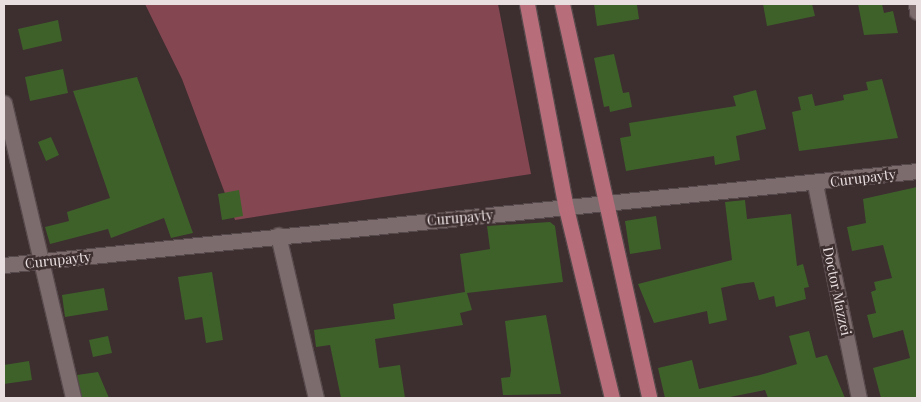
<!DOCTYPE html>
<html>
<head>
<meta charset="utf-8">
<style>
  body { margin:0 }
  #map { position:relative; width:921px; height:402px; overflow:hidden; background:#3d2e30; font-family:"Playfair Display",serif }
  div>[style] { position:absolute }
  .green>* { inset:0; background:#844651 }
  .building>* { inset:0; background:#3e612a }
  .roads { filter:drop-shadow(1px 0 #574a4c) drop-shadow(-1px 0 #574a4c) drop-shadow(0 1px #574a4c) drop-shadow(0 -1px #574a4c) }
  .minor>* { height:15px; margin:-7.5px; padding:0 7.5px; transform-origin:7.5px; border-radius:7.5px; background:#7d6c6e }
  .major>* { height:15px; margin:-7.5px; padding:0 7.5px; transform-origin:7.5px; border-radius:7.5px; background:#b86d7b }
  span { translate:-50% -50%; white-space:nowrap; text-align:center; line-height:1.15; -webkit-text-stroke:5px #3d2e30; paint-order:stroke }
  .street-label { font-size:14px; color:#e9dfe0 }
  .frame { position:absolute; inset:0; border:5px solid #e9dfe0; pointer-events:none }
</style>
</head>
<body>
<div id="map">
  <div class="green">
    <i style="clip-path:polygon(145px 4px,498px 4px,531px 174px,235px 220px,182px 79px)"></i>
  </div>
  <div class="building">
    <i style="clip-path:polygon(594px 4px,637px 5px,639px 19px,597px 26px)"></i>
    <i style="clip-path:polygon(763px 4px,812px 4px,815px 16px,767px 26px)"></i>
    <i style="clip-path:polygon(858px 4px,882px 4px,884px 13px,893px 11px,898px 33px,864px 35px)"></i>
    <i style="clip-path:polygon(58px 20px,62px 41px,23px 50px,18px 29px)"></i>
    <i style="clip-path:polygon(614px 54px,623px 93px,629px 92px,632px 107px,610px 112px,609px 106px,604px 107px,594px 58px)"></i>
    <i style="clip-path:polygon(63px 69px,68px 93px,30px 101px,25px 77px)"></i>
    <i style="clip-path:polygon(137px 77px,193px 233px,171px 238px,164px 218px,111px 238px,108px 229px,50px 244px,45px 227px,69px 221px,67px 212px,110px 198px,73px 91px)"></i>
    <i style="clip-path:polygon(882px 79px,898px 138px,799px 151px,792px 112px,801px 110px,798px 97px,812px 94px,815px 106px,844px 100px,843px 95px,868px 90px,866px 82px)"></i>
    <i style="clip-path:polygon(756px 90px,766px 129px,736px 136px,740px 160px,715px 165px,714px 156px,626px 171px,620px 138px,631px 136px,629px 123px,736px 106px,733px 96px)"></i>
    <i style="clip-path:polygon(51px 137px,59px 155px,46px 161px,38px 142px)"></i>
    <i style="clip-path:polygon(917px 187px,917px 398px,881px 398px,873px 368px,910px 358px,903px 330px,873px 338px,867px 315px,876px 313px,871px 292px,876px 290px,874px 282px,892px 278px,883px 245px,852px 251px,847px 227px,866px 223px,863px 199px)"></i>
    <i style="clip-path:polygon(239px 190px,243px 216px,222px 220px,218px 194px)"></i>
    <i style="clip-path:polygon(745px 200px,747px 219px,791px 214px,797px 266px,803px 264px,809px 287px,804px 288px,806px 299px,776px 307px,774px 296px,759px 300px,754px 282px,738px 284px,721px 288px,727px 320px,709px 324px,707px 311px,654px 323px,638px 284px,732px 260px,725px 202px)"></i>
    <i style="clip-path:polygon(656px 216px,661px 249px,630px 254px,625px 221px)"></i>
    <i style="clip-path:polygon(550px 222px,555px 226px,563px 282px,467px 293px,472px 310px,460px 313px,463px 325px,375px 339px,379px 368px,400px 365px,405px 398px,341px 398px,330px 345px,316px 347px,314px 330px,395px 319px,393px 304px,465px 292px,460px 254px,490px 249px,487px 226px)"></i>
    <i style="clip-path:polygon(212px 272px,223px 340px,206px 343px,202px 317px,185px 320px,178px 277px)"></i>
    <i style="clip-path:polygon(104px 288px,108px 310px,65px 317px,62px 295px)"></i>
    <i style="clip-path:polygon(546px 315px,561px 394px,503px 395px,501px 378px,510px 377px,511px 370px,505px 321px)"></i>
    <i style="clip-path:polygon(809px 331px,816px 358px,827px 355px,845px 398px,768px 398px,765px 390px,725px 398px,665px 398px,658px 368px,692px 360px,699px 389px,760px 375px,797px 364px,789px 336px)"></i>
    <i style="clip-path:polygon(108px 336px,112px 353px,93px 357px,89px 340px)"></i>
    <i style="clip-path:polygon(29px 361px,32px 380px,4px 384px,4px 365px)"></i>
    <i style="clip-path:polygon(98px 372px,109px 398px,82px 398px,77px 375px)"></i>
  </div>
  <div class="roads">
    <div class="minor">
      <i style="left:916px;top:4px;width:8px;rotate:83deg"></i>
      <i style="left:4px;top:103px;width:303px;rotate:76.8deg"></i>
      <i style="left:815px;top:184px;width:218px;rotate:78.4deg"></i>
      <i style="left:278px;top:235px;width:167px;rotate:76.9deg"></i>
      <i style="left:4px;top:265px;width:918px;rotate:-5.88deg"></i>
    </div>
    <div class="major">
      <i style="left:527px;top:4px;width:208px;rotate:79.2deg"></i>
      <i style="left:566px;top:208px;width:195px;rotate:76.4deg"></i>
      <i style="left:562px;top:4px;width:403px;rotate:77.5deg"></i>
    </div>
  </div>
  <div class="street-label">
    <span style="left:863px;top:178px;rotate:-7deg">Curupayty</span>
    <span style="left:460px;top:218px;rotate:-5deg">Curupayty</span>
    <span style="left:58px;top:260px;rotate:-6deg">Curupayty</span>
    <span style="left:837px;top:291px;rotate:78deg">Doctor Mazzei</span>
  </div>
  <div class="frame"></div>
</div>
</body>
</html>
